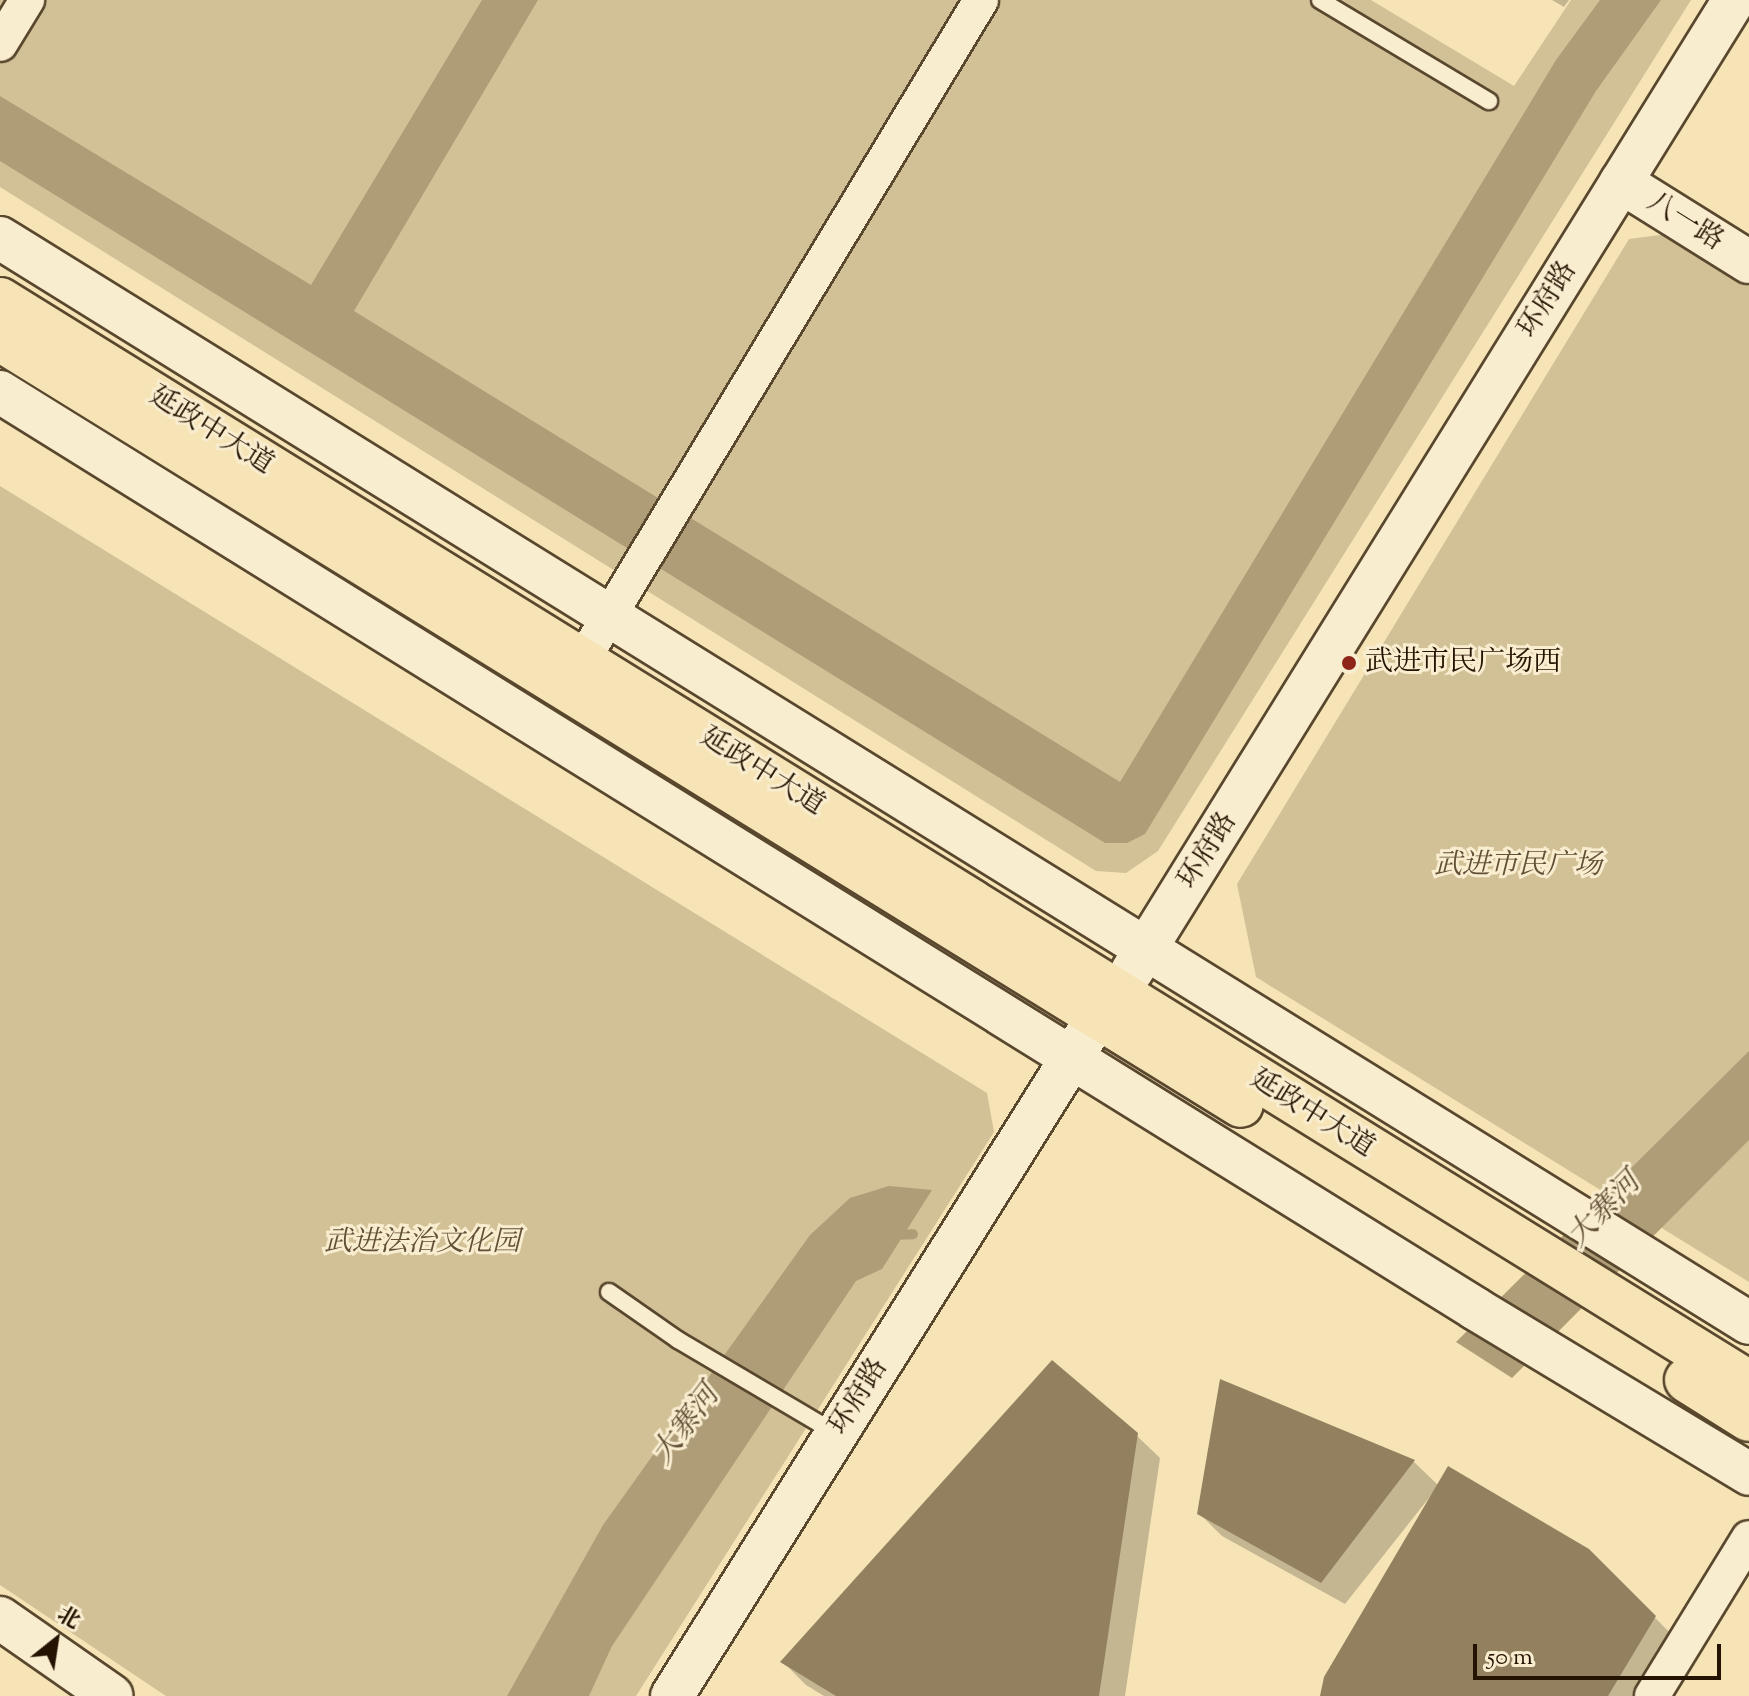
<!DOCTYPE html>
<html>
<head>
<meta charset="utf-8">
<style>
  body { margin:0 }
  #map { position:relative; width:1749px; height:1696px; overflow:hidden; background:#f6e4b6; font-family:"Sorts Mill Goudy","Noto Serif SC",serif }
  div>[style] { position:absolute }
  .green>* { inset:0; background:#d2c097 }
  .water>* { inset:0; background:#af9d78 }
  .shadow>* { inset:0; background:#0003 }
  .stream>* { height:10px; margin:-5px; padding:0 5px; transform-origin:5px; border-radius:5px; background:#af9d78 }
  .building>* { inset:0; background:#92805f }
  .roads { filter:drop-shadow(2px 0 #59472e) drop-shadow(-2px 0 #59472e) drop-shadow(0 2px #59472e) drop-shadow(0 -2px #59472e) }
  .service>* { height:16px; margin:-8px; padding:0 8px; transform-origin:8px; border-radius:8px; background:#f9edd0 }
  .minor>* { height:34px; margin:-17px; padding:0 17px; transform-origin:17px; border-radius:17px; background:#f9edd0 }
  .tertiary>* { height:42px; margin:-21px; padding:0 21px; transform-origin:21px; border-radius:21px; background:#f9edd0 }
  .primary>* { height:44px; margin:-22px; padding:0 22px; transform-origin:22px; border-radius:22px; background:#f6e4b6 }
  .dots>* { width:22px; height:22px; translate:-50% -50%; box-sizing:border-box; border:4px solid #f9edd0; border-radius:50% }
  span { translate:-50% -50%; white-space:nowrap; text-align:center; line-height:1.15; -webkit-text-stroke:6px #f9edd0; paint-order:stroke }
  .street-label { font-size:28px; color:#251301 }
  .poi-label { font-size:28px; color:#251301 }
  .left { translate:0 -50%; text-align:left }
  .park-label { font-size:28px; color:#625036; font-style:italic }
  .water-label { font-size:30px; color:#635137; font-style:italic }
  .north { position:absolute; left:16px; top:1600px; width:80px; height:80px; -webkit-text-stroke:6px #f9edd0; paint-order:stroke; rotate:30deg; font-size:22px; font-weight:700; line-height:32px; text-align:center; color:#251301 }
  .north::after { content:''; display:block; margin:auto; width:28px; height:36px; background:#251301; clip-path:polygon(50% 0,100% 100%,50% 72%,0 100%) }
  .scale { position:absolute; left:1473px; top:1644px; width:248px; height:36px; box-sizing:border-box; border:4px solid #251301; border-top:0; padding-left:10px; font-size:24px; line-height:28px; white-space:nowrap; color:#251301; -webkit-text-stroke:6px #f9edd0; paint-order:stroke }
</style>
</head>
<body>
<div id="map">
  <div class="green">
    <i style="clip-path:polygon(0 0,1371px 0,1514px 86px,1571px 0,1691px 0,1158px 851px,1126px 873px,1096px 871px,0 187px)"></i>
    <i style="clip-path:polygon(1675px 233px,1749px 281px,1749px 1282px,1256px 977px,1237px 884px,1629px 239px)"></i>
    <i style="clip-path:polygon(0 486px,987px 1093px,994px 1132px,636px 1696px,166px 1696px,0 1585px)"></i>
  </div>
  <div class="water">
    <i style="clip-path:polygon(482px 0,538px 0,354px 311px,1120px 782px,1556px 60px,1600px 0,1661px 0,1596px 91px,1145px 834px,1127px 843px,1105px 843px,0 161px,0 96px,311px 285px)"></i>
    <i style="clip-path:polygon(1749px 1051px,1749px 1140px,1512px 1378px,1456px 1342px)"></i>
    <i style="clip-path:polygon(889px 1186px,932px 1190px,882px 1269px,856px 1281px,612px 1646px,589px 1696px,507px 1696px,603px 1525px,810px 1235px,850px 1198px)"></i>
  </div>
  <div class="shadow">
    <i style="clip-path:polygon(1552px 0,1569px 0,1564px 7px)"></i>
    <i style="clip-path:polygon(1222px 1382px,1414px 1462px,1439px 1486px,1588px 1550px,1677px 1640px,1644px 1696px,1322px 1696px,1436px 1489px,1345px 1604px,1222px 1536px,1199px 1513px)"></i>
    <i style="clip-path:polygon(1136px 1435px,1160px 1458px,1125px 1696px,824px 1696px,806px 1685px,783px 1662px)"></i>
  </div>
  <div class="stream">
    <i style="left:890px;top:1235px;width:23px;rotate:-2deg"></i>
  </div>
  <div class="building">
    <i style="clip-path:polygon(1052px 1360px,1138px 1433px,1099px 1696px,836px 1696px,780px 1662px)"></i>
    <i style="clip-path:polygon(1220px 1379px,1415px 1460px,1321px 1583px,1197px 1514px)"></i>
    <i style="clip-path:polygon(1448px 1466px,1589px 1549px,1656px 1616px,1608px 1696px,1320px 1696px,1324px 1677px)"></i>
  </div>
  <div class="roads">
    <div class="service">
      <i style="left:1320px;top:0;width:197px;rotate:30.9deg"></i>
      <i style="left:609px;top:1292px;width:84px;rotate:34.8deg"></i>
      <i style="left:678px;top:1340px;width:182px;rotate:30.6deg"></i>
    </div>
    <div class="minor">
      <i style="left:0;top:44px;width:52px;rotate:-58.5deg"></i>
      <i style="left:582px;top:661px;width:772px;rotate:-58.88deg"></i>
      <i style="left:1652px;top:1696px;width:185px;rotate:-58.5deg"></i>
    </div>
    <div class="tertiary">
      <i style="left:1621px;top:182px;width:151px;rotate:32deg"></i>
      <i style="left:0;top:238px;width:2058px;rotate:31.81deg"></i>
      <i style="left:0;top:392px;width:1738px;rotate:31.85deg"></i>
      <i style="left:1476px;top:1309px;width:319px;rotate:31.1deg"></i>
      <i style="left:1132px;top:971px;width:1142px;rotate:-58.2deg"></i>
      <i style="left:0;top:1618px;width:136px;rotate:34.9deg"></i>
      <i style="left:672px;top:1696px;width:780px;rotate:-57.94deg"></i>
    </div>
    <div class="primary">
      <i style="left:0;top:300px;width:2057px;rotate:31.77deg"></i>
      <i style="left:0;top:339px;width:1458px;rotate:31.68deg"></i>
      <i style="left:1687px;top:1380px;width:73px;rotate:32.2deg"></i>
    </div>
  </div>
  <div class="dots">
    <i style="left:1349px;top:663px;background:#8f2418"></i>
  </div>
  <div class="street-label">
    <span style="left:1685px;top:222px;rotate:32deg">八一路</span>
    <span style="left:1548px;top:300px;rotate:-58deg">环府路</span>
    <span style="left:211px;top:431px;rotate:32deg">延政中大道</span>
    <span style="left:762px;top:772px;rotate:32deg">延政中大道</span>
    <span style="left:1208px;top:851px;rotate:-58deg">环府路</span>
    <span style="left:1312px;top:1114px;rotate:32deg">延政中大道</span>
    <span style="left:859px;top:1397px;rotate:-58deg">环府路</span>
  </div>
  <div class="poi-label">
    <span class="left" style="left:1365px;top:663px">武进市民广场西</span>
  </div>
  <div class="park-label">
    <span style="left:1518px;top:866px">武进市民广场</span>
    <span style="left:422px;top:1243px">武进法治文化园</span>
  </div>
  <div class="water-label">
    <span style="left:1605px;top:1211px;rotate:-46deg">大寨河</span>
    <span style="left:687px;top:1426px;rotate:-53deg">大寨河</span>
  </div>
  <div class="north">北</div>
  <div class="scale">50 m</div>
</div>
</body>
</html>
